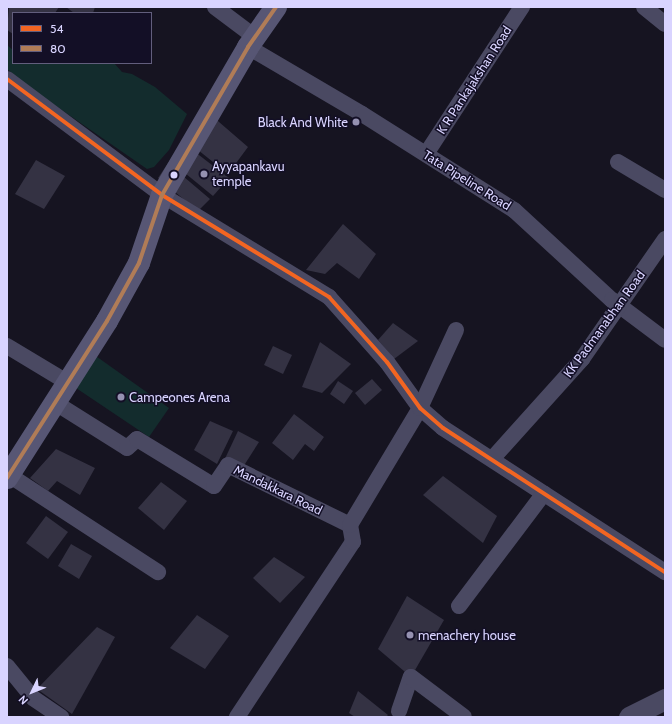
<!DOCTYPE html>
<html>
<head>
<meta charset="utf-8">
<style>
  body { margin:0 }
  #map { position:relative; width:672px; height:724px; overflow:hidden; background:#161421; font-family:Cabin,sans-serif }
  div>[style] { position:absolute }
  .green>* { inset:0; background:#132c2d }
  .building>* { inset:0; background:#343243 }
  .minor>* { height:16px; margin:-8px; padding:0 8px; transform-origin:8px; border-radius:8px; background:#4a4962 }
  .tertiary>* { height:21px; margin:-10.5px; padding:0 10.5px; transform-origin:10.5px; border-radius:10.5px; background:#4a4962 }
  .secondary>* { height:22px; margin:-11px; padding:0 11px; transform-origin:11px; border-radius:11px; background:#575674 }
  .bus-1>* { height:4px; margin:-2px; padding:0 2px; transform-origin:2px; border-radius:2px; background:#f26522 }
  .bus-2>* { height:4px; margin:-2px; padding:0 2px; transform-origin:2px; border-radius:2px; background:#b07c57 }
  .dots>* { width:11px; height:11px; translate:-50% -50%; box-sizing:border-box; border:2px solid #130f26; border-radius:50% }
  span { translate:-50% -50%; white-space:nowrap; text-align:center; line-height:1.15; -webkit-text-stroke:3px #130f26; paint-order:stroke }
  .street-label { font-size:13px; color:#d9d4ff }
  .poi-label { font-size:13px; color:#d9d4ff }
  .right { translate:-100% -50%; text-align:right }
  .left { translate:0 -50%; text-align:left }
  .frame { position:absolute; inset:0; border:8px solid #d9d4ff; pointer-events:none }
  .legend { position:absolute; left:12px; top:12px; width:140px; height:52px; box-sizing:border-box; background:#130f26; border:1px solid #625e7d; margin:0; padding:5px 7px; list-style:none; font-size:12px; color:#d9d4ff }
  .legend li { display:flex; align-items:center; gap:8px; height:20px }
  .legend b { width:20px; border:1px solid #625e7d }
  .north { position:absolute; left:12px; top:672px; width:40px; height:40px; -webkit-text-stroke:3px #130f26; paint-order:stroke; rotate:227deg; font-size:11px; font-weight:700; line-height:16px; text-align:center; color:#d9d4ff }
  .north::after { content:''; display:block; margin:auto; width:14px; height:18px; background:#d9d4ff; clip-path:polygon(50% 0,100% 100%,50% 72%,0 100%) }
</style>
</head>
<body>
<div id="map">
  <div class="green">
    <i style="clip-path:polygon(7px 45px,13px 50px,13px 63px,114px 63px,122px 72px,132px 74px,155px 87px,187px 114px,169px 150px,154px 167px,147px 169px,30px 88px,7px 69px)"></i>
    <i style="clip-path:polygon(93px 354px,169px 408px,149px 437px,73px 386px)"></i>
  </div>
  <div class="building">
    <i style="clip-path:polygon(9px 7px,59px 7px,55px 13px,13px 13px,13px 34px,7px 30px)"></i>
    <i style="clip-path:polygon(66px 7px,95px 7px,93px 13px,74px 13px)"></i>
    <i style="clip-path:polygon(204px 109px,248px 147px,228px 174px,193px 146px,177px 171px,210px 199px,198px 211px,158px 178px)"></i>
    <i style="clip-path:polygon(195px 152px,229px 178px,213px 196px,180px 169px)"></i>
    <i style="clip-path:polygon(36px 160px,65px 176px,44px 209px,15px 194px)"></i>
    <i style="clip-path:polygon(343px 224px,376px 254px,359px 279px,337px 263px,325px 274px,306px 270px)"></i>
    <i style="clip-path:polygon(393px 323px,418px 341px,394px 359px,378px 340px)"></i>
    <i style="clip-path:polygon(320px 342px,351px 364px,322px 393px,302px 387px)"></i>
    <i style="clip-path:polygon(273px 346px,292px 355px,283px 374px,264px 365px)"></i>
    <i style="clip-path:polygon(372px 379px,382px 390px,365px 405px,355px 393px)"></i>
    <i style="clip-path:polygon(338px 381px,353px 391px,344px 404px,330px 394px)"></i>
    <i style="clip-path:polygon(294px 414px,324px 437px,314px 451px,305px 444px,293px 460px,272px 443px)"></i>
    <i style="clip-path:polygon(210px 421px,233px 431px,217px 464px,194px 450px)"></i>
    <i style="clip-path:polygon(238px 431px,259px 442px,236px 478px,222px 465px)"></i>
    <i style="clip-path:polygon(56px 449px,95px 468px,80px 495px,57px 481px,48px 491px,30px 478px)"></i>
    <i style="clip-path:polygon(443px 476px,497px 516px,483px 543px,423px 495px)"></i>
    <i style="clip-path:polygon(161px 482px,187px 501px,164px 530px,138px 508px)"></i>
    <i style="clip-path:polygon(46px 516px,68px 532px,48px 559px,26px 543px)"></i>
    <i style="clip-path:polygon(71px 544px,92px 556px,79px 579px,58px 566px)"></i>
    <i style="clip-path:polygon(274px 557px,305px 577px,280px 603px,253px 578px)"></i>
    <i style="clip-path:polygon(407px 596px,444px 620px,411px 677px,378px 649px)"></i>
    <i style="clip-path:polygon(197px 615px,229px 636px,205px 669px,170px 648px)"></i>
    <i style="clip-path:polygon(97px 627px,115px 637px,72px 714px,37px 689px)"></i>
    <i style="clip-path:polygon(358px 691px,388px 715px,386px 717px,355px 717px,349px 713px)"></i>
  </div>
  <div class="minor">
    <i style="left:215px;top:7px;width:50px;rotate:36.9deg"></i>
    <i style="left:644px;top:7px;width:27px;rotate:39deg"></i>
    <i style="left:248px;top:47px;width:132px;rotate:30.4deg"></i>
    <i style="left:362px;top:114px;width:180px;rotate:32.3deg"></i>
    <i style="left:514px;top:210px;width:133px;rotate:42.6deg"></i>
    <i style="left:612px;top:300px;width:66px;rotate:37deg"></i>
    <i style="left:7px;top:79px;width:194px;rotate:36.8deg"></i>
    <i style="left:162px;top:195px;width:196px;rotate:31.4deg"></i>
    <i style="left:329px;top:297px;width:87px;rotate:48.3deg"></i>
    <i style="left:387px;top:362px;width:57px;rotate:54.3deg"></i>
    <i style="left:420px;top:408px;width:30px;rotate:41deg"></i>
    <i style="left:443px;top:428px;width:265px;rotate:33deg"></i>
    <i style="left:426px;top:154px;width:176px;rotate:-56.9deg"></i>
    <i style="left:618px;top:162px;width:55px;rotate:30.8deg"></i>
    <i style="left:7px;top:346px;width:70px;rotate:31deg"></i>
    <i style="left:54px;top:402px;width:86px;rotate:32.2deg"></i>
    <i style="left:127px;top:448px;width:13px;rotate:-42deg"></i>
    <i style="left:137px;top:439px;width:90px;rotate:31.4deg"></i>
    <i style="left:214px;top:486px;width:25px;rotate:-56deg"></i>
    <i style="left:228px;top:465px;width:136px;rotate:26.2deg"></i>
    <i style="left:492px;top:459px;width:135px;rotate:-48deg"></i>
    <i style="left:582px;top:359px;width:146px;rotate:-55.3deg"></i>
    <i style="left:9px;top:475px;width:178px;rotate:33.1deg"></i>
    <i style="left:459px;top:606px;width:141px;rotate:-53deg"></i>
    <i style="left:7px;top:666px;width:41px;rotate:50.9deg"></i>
    <i style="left:33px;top:698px;width:34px;rotate:34deg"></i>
    <i style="left:399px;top:711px;width:36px;rotate:-71deg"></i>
    <i style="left:411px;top:677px;width:66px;rotate:37deg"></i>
    <i style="left:237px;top:717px;width:210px;rotate:-56.5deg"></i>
    <i style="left:353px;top:542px;width:17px;rotate:-100deg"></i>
    <i style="left:350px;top:525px;width:136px;rotate:-59.1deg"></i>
    <i style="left:420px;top:408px;width:86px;rotate:-65.2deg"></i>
  </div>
  <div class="tertiary">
    <i style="left:629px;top:717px;width:40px;rotate:-26.6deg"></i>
  </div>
  <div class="secondary">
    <i style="left:7px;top:478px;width:186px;rotate:-57.5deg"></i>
    <i style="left:107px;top:321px;width:66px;rotate:-61.1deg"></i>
    <i style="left:139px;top:263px;width:72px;rotate:-71.3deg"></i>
    <i style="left:162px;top:195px;width:171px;rotate:-59.8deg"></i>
    <i style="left:248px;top:47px;width:49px;rotate:-55deg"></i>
  </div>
  <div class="bus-1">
    <i style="left:7px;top:79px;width:194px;rotate:36.8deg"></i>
    <i style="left:162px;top:195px;width:196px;rotate:31.4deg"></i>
    <i style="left:329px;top:297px;width:87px;rotate:48.3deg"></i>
    <i style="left:387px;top:362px;width:57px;rotate:54.3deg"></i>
    <i style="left:420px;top:408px;width:30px;rotate:41deg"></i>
    <i style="left:443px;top:428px;width:265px;rotate:33deg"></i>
  </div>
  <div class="bus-2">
    <i style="left:7px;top:478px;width:186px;rotate:-57.5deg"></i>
    <i style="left:107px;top:321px;width:66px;rotate:-61.1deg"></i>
    <i style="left:139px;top:263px;width:72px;rotate:-71.3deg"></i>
    <i style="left:162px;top:195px;width:171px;rotate:-59.8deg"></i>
    <i style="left:248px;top:47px;width:49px;rotate:-55deg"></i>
  </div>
  <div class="dots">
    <i style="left:356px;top:122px;background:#9591b1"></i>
    <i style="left:204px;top:174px;background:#9591b1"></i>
    <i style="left:174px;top:175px;background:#d9d4ff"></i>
    <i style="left:121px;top:397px;background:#9591b1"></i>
    <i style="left:410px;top:635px;background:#9591b1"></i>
  </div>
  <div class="street-label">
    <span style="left:474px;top:80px;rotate:-57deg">K R Pankajakshan Road</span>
    <span style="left:467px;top:180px;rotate:32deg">Tata Pipeline Road</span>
    <span style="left:604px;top:324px;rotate:-54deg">KK Padmanabhan Road</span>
    <span style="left:278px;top:490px;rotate:26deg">Mandakkara Road</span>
  </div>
  <div class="poi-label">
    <span class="right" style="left:348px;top:122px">Black And White</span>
    <span class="left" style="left:212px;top:174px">Ayyapankavu<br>temple</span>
    <span class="left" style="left:129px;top:397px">Campeones Arena</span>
    <span class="left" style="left:418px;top:635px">menachery house</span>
  </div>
  <div class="frame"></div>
  <ul class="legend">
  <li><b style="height:5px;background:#f26522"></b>54</li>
  <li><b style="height:5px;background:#b07c57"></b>80</li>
  </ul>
  <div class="north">N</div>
</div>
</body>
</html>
